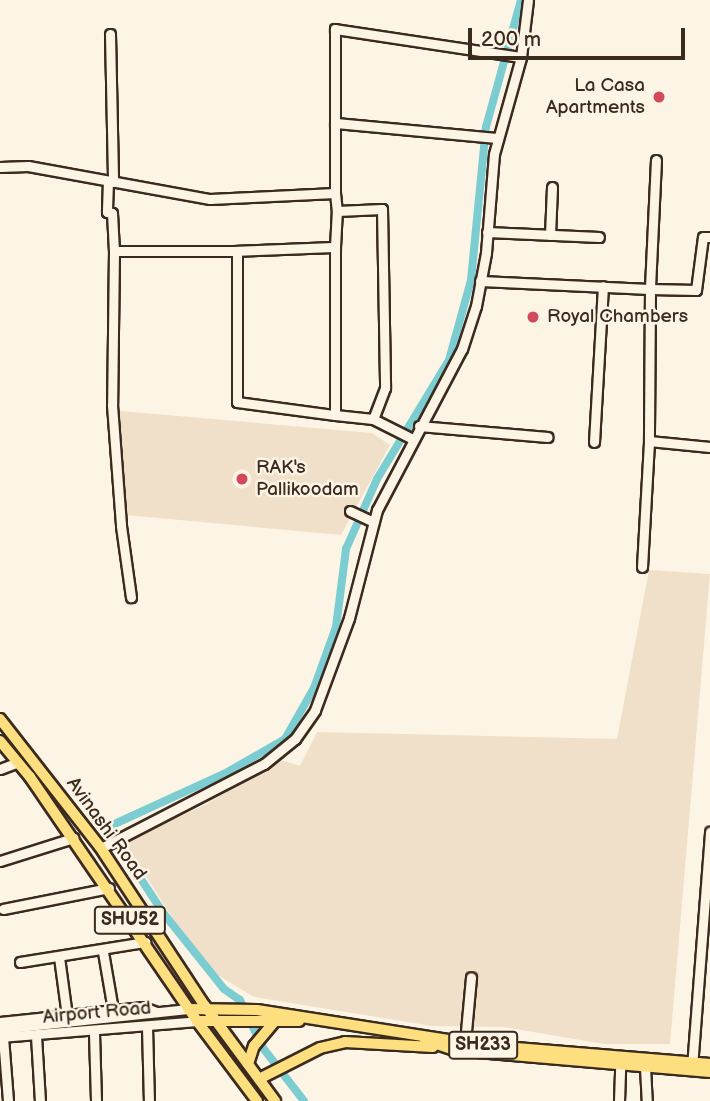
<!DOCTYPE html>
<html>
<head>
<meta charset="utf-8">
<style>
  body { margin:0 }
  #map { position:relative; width:710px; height:1101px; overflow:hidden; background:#fcf5e5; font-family:"Balsamiq Sans",sans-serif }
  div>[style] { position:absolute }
  .built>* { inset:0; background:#f0dfc9 }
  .canal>* { height:8px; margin:-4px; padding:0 4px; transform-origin:4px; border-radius:4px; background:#7ccdd2 }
  .roads { filter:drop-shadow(2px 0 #3b2a1e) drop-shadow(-2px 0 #3b2a1e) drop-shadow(0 2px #3b2a1e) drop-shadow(0 -2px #3b2a1e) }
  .minor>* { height:9px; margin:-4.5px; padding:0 4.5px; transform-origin:4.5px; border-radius:4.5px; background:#fcf5e5 }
  .major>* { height:10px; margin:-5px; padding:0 5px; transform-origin:5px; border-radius:5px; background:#fddf80 }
  .dots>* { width:19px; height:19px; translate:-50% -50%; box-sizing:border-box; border:4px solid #fcf5e5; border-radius:50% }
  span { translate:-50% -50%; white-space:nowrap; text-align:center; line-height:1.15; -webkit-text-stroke:5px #fcf5e5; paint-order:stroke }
  .shield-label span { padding:2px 5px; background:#fcf5e5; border:2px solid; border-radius:5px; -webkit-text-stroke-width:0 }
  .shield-label { font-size:18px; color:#3b2a1e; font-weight:700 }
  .poi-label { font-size:19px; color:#3b2a1e }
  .right { translate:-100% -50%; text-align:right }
  .left { translate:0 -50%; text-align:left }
  .street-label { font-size:19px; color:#3b2a1e }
  .scale { position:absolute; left:468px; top:28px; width:217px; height:32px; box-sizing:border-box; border:4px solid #3b2a1e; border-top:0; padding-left:9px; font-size:21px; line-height:24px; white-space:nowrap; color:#3b2a1e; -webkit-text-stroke:5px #fcf5e5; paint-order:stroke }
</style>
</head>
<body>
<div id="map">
  <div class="built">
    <i style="clip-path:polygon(109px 410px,372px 433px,390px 445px,341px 535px,115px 514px)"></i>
    <i style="clip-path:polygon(649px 570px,710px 574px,670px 1044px,604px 1044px,503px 1027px,432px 1026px,254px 997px,203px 966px,124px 842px,205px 805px,281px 760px,300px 766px,317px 732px,617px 739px)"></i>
  </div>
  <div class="canal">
    <i style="left:105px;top:824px;width:108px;rotate:56.8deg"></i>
    <i style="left:164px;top:914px;width:96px;rotate:51.3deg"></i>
    <i style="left:224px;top:989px;width:19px;rotate:35deg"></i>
    <i style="left:240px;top:1000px;width:53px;rotate:64.4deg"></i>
    <i style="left:263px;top:1048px;width:67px;rotate:52.3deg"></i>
    <i style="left:108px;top:827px;width:128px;rotate:-24.6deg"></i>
    <i style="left:224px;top:774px;width:70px;rotate:-29.8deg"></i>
    <i style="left:285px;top:739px;width:59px;rotate:-60.4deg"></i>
    <i style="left:314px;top:688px;width:65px;rotate:-70.2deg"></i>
    <i style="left:336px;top:627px;width:79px;rotate:-82.7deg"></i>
    <i style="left:346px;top:549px;width:77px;rotate:-66.1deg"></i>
    <i style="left:377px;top:479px;width:139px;rotate:-58.8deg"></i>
    <i style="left:449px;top:360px;width:83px;rotate:-74.6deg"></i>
    <i style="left:471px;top:280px;width:154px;rotate:-84.4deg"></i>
    <i style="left:486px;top:127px;width:132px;rotate:-74.6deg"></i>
  </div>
  <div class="roads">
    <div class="minor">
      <i style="left:110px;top:34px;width:148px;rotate:88.8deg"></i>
      <i style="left:335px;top:123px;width:163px;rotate:5.3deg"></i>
      <i style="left:656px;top:160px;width:129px;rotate:92.7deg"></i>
      <i style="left:650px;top:289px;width:46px;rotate:1.2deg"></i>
      <i style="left:696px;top:290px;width:53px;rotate:-82.5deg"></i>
      <i style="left:703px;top:237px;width:7px"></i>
      <i style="left:0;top:167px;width:28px;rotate:-2deg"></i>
      <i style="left:28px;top:166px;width:185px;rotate:10.3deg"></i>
      <i style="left:210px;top:199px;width:125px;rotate:-2.7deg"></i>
      <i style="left:335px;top:193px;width:18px;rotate:84deg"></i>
      <i style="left:108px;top:181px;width:31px;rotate:92deg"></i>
      <i style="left:107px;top:212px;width:5px;rotate:11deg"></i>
      <i style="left:112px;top:213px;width:38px;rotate:87deg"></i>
      <i style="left:114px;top:251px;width:123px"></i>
      <i style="left:335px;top:193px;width:164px;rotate:-90deg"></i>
      <i style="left:335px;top:29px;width:188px;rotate:8.6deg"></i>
      <i style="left:487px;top:232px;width:112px;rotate:2.6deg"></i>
      <i style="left:550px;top:235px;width:48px;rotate:-87.6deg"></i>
      <i style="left:335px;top:247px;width:36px;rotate:-87deg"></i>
      <i style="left:337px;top:211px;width:45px;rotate:-2.5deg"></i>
      <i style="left:382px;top:209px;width:179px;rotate:89deg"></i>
      <i style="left:385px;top:388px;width:33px;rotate:111deg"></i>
      <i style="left:114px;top:251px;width:154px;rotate:90.7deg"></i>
      <i style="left:112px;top:405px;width:121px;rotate:85.7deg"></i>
      <i style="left:121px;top:526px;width:72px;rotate:82deg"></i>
      <i style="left:480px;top:281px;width:170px;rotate:2.7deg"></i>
      <i style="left:650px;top:289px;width:152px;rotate:90.4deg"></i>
      <i style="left:649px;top:441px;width:61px;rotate:5.6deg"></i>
      <i style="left:335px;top:415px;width:168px;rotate:-90deg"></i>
      <i style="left:335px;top:247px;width:98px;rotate:177.7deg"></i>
      <i style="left:237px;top:251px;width:151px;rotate:90deg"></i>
      <i style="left:237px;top:402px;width:99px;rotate:7.6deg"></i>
      <i style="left:335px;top:415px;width:38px;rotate:6deg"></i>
      <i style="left:373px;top:419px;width:45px;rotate:26.6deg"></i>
      <i style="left:419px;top:426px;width:129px;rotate:4.9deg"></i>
      <i style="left:594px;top:442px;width:156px;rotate:-86.7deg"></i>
      <i style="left:350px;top:511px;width:26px;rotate:25deg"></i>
      <i style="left:642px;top:567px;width:126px;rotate:-86.8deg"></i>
      <i style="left:0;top:769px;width:19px;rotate:-21deg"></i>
      <i style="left:101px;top:848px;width:183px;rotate:-27.3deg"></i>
      <i style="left:264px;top:764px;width:40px;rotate:-39deg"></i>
      <i style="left:295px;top:739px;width:35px;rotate:-55deg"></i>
      <i style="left:315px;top:710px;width:98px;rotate:-69.7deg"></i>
      <i style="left:349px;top:618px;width:112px;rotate:-75.5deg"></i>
      <i style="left:377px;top:510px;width:182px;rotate:-62.2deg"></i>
      <i style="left:462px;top:349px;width:45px;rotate:-72deg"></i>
      <i style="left:476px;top:306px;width:54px;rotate:-79.3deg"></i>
      <i style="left:486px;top:253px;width:99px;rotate:-85.4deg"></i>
      <i style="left:494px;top:154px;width:101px;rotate:-74.4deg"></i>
      <i style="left:521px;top:57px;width:57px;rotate:-83deg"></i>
      <i style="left:0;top:861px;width:77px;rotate:-17.5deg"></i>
      <i style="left:3px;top:909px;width:108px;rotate:-11.2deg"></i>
      <i style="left:103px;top:952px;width:59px;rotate:80.2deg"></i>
      <i style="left:59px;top:957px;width:60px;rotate:82.3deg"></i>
      <i style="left:20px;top:962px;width:127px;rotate:-9.1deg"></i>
      <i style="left:0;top:1022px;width:144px;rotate:-6deg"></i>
      <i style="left:143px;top:1007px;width:15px;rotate:20deg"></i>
      <i style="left:147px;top:1027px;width:74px;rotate:88.5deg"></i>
      <i style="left:0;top:1029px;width:189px;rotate:-6.1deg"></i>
      <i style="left:94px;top:1033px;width:68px;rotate:88.3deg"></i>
      <i style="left:36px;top:1036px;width:65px;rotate:86.5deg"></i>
      <i style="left:0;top:1037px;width:198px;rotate:-4.6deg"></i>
      <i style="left:3px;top:1037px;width:64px;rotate:85.5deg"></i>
      <i style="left:465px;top:1042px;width:65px;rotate:-84.7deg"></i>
      <i style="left:645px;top:1067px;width:34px;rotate:87deg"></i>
      <i style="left:692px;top:1067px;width:236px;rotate:-85.6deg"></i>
      <i style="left:619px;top:1101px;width:36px;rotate:-88deg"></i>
    </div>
    <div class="major">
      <i style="left:0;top:719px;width:162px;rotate:52deg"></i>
      <i style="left:100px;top:847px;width:191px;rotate:56.6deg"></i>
      <i style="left:205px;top:1006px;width:118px;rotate:53.6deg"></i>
      <i style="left:0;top:741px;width:47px;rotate:50.2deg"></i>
      <i style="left:30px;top:777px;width:296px;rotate:55.6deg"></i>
      <i style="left:197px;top:1021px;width:100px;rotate:53.1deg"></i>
      <i style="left:188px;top:1009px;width:69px;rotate:0.8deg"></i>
      <i style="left:257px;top:1010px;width:226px;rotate:8.9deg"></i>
      <i style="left:480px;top:1045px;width:231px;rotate:4.7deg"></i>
      <i style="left:197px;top:1021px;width:102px"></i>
      <i style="left:425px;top:1040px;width:31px;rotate:19deg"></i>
      <i style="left:454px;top:1050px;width:257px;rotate:4.9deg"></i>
      <i style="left:248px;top:1064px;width:19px;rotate:-72deg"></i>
      <i style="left:254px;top:1046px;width:31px;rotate:-50deg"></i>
      <i style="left:259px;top:1079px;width:68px;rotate:-26.9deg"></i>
      <i style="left:320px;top:1048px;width:26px;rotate:-13deg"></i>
      <i style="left:345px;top:1042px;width:88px;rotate:3.3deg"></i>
    </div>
  </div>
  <div class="dots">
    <i style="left:659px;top:97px;background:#d1495b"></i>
    <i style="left:533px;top:317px;background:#d1495b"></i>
    <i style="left:242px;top:479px;background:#d1495b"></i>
  </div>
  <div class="shield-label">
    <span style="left:130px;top:920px">SHU52</span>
    <span style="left:483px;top:1045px">SH233</span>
  </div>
  <div class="poi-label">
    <span class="right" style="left:645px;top:97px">La Casa<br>Apartments</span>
    <span class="left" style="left:547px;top:317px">Royal Chambers</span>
    <span class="left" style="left:256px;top:479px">RAK's<br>Pallikoodam</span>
  </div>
  <div class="street-label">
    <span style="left:106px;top:829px;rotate:54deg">Avinashi Road</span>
    <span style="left:97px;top:1013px;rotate:-5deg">Airport Road</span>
  </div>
  <div class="scale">200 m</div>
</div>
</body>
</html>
